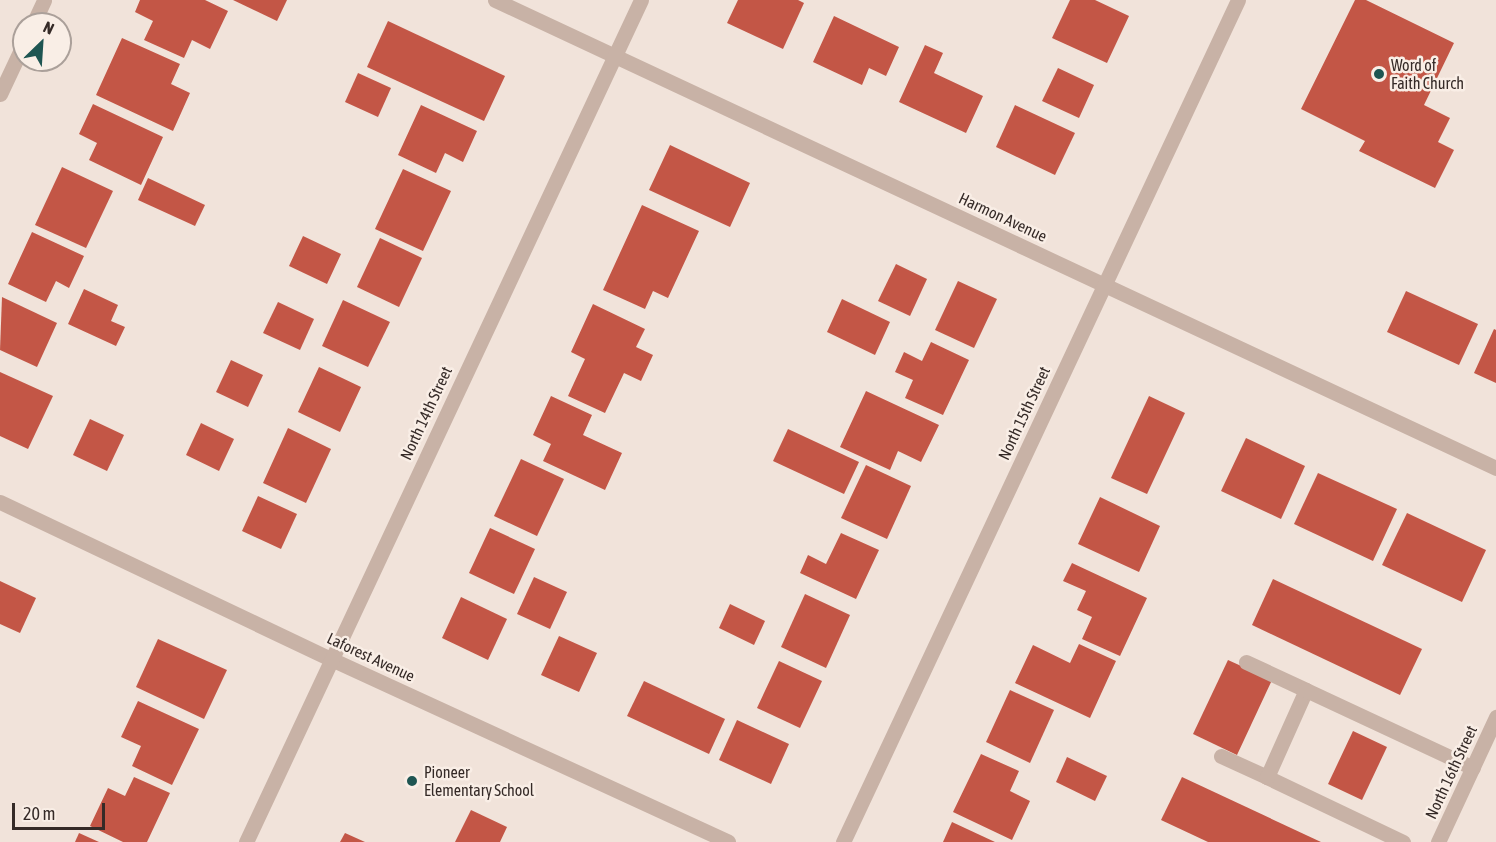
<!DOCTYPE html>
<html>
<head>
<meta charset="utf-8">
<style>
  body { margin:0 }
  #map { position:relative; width:1496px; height:842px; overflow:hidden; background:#f1e3da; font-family:"Asap Condensed",sans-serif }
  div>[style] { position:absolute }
  .building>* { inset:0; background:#c35646 }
  .minor>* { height:15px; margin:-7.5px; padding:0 7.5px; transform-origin:7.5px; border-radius:7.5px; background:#c8b2a6 }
  .dots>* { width:16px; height:16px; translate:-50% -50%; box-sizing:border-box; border:3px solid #f9eee6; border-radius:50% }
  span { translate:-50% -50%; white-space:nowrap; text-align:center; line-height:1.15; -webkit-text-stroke:5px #f9eee6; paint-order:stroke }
  .poi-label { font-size:16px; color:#352a27 }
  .left { translate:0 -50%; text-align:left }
  .street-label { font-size:16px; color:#352a27 }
  .north { position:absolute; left:12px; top:12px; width:60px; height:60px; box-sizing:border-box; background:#f9eee6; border:2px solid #aba09a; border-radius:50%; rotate:25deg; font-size:16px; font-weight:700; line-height:24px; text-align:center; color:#352a27 }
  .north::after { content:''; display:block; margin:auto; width:21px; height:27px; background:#1e5552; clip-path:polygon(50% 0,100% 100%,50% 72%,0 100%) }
  .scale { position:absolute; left:12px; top:803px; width:93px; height:27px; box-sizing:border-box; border:3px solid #352a27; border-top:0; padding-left:8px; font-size:18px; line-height:21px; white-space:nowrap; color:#352a27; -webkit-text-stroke:4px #f9eee6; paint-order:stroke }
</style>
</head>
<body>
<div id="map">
  <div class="building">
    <i style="clip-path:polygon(140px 0,205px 0,228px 11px,210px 49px,192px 40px,184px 58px,144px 40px,153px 21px,135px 12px)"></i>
    <i style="clip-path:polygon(233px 0,287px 0,277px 21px)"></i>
    <i style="clip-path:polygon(738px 0,798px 0,804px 3px,783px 49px,727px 23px)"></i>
    <i style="clip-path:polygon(1070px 0,1095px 0,1129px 16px,1107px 63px,1052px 38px)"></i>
    <i style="clip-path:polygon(1355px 0,1366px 0,1454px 43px,1424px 105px,1450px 118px,1438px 142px,1454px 150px,1435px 188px,1359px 151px,1365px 141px,1301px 109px)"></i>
    <i style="clip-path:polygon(834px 16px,899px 47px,886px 76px,869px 68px,862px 85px,813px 62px)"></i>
    <i style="clip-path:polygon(388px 21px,505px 76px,484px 121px,367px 67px)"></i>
    <i style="clip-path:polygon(122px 38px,180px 64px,171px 84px,190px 93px,173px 131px,96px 95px)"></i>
    <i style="clip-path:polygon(925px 45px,943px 53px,934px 73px,983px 96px,966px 133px,899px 102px)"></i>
    <i style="clip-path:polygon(1058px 68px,1094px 85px,1079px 118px,1042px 101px)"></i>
    <i style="clip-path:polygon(358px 73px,391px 88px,378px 117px,345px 102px)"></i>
    <i style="clip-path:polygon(93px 104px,163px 137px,141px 185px,89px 160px,97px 143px,79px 134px)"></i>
    <i style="clip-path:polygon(421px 105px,477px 131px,463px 162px,445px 153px,436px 173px,398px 155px)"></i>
    <i style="clip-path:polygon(1015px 105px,1075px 133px,1055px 175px,996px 147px)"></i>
    <i style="clip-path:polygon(670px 145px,750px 183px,730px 227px,649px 190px)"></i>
    <i style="clip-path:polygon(62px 167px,113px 191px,86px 248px,35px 225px)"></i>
    <i style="clip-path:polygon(403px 169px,451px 191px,423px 251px,375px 229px)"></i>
    <i style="clip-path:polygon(148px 178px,205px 205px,195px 226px,138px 200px)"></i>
    <i style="clip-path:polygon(642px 205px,699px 231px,668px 298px,653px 291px,645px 309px,603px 290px)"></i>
    <i style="clip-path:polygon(32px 232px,84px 256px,69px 288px,56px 281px,46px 302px,8px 284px)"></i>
    <i style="clip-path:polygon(303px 236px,341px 254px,327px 284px,289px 266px)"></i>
    <i style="clip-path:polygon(380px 238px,422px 258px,399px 307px,357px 287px)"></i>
    <i style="clip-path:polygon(896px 264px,927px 279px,910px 316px,878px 301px)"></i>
    <i style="clip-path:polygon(958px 281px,997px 299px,974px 348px,935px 330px)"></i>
    <i style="clip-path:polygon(84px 289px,118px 305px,111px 321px,125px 327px,116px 346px,68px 324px)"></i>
    <i style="clip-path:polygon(1406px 291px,1478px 324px,1459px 365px,1387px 332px)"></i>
    <i style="clip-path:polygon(2px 297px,57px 323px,37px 367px,0 350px)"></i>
    <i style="clip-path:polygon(842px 299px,890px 322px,875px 355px,827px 332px)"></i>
    <i style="clip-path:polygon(343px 300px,390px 322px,368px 367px,322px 346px)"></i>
    <i style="clip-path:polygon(278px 302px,314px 319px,300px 350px,263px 333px)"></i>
    <i style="clip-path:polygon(593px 304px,645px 329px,636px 347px,653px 355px,641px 381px,624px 373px,605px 413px,568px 396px,585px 359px,571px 352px)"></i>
    <i style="clip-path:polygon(1494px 329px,1496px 330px,1496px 383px,1474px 373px)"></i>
    <i style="clip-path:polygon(931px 342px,969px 360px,943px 415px,905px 398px,913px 380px,895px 372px,904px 352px,922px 361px)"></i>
    <i style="clip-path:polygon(231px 360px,263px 375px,248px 407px,216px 392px)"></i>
    <i style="clip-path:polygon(319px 367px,361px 387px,340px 432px,298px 412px)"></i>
    <i style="clip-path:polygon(0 372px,53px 396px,28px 449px,0 436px)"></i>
    <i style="clip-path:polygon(866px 391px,939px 425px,921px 462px,898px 451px,890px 470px,840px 447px)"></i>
    <i style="clip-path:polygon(551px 396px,592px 415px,583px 435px,622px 453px,605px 490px,543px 461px,551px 444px,533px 435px)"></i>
    <i style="clip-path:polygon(1149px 396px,1185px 413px,1147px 494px,1111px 478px)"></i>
    <i style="clip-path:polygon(90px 419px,124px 435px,107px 471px,73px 455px)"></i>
    <i style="clip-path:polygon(201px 423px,234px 439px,219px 471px,186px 455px)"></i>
    <i style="clip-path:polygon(288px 428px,331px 449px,306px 503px,263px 483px)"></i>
    <i style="clip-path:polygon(788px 429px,859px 462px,844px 494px,773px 461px)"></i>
    <i style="clip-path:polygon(1246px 438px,1305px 466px,1281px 519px,1221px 491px)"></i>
    <i style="clip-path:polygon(521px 459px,564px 479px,537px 536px,494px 516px)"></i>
    <i style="clip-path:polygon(866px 465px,911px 486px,887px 539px,841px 518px)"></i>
    <i style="clip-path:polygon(1318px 473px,1397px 509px,1373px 561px,1294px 524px)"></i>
    <i style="clip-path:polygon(258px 496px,297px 514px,281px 549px,242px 531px)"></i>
    <i style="clip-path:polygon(1100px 497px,1160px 526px,1139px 572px,1078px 544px)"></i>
    <i style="clip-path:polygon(1407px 513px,1486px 550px,1462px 602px,1382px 565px)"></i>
    <i style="clip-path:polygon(490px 528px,535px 549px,514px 594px,469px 573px)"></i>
    <i style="clip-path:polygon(841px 533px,879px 550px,856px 599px,800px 573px,808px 555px,826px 564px)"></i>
    <i style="clip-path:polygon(1072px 563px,1147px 598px,1120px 656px,1082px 639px,1092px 617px,1077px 610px,1086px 591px,1063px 581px)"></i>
    <i style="clip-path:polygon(534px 577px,567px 592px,550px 629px,517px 614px)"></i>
    <i style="clip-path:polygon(1273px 579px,1422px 649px,1400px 695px,1252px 625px)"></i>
    <i style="clip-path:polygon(0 581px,36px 598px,20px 633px,0 624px)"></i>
    <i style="clip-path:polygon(805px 594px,850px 615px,826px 668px,781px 647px)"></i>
    <i style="clip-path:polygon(461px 597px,507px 619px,488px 660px,442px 638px)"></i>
    <i style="clip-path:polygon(730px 604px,765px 621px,754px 645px,719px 628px)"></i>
    <i style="clip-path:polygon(559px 636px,597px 653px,579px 692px,541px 675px)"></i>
    <i style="clip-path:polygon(158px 639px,227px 670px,204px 719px,136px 687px)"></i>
    <i style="clip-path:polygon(1079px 644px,1116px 661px,1090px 718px,1015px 683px,1033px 645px,1070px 663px)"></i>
    <i style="clip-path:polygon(1228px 660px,1272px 680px,1237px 755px,1193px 734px)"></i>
    <i style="clip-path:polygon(779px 661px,822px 681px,800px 728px,757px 708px)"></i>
    <i style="clip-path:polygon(644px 681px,725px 719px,709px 754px,627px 716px)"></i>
    <i style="clip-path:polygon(1010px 690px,1054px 710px,1030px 763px,986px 742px)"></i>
    <i style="clip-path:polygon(138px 701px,199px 729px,172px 785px,132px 766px,141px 746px,121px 737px)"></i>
    <i style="clip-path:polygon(737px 720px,789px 744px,771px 784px,719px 760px)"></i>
    <i style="clip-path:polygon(1353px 731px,1387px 747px,1362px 800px,1328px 784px)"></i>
    <i style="clip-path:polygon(981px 754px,1019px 771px,1010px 791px,1030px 801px,1012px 840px,953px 812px)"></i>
    <i style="clip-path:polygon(1067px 757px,1107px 776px,1095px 801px,1056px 782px)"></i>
    <i style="clip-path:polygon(134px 777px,170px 793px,147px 842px,123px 842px,90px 826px,108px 788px,125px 796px)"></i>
    <i style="clip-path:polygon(1182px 777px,1321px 842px,1208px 842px,1161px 820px)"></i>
    <i style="clip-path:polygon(471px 810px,507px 827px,500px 842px,455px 842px)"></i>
    <i style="clip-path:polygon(952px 822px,995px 842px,943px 842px)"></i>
    <i style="clip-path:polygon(79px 833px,99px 842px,75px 842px)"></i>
    <i style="clip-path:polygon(345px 833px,365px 842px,340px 842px)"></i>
  </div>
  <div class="minor">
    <i style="left:495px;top:0;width:1105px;rotate:25.06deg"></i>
    <i style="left:33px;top:24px;width:26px;rotate:-65deg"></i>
    <i style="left:0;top:94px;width:56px;rotate:-64.8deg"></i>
    <i style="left:0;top:502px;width:366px;rotate:25.4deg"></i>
    <i style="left:331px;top:659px;width:437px;rotate:24.7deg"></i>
    <i style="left:1246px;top:662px;width:66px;rotate:25deg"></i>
    <i style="left:1221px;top:756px;width:51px;rotate:24.5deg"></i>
    <i style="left:246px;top:842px;width:930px;rotate:-64.87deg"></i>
    <i style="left:843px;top:842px;width:930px;rotate:-64.87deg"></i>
    <i style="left:1403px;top:842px;width:151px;rotate:-154.5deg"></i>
    <i style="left:1267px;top:777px;width:95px;rotate:-65.9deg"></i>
    <i style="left:1306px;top:690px;width:184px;rotate:25deg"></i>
    <i style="left:1438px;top:842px;width:138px;rotate:-65.1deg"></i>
  </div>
  <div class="dots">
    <i style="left:1379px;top:74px;background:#1e5552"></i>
    <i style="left:412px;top:781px;background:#1e5552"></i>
  </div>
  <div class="poi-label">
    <span class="left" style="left:1391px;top:74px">Word of<br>Faith Church</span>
    <span class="left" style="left:424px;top:781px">Pioneer<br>Elementary School</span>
  </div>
  <div class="street-label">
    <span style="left:1003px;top:217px;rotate:25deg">Harmon Avenue</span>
    <span style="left:426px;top:413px;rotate:-65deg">North 14th Street</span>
    <span style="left:1024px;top:413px;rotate:-65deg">North 15th Street</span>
    <span style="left:371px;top:657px;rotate:25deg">Laforest Avenue</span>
    <span style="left:1451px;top:772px;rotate:-65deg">North 16th Street</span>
  </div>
  <div class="north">N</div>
  <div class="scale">20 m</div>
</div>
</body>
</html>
